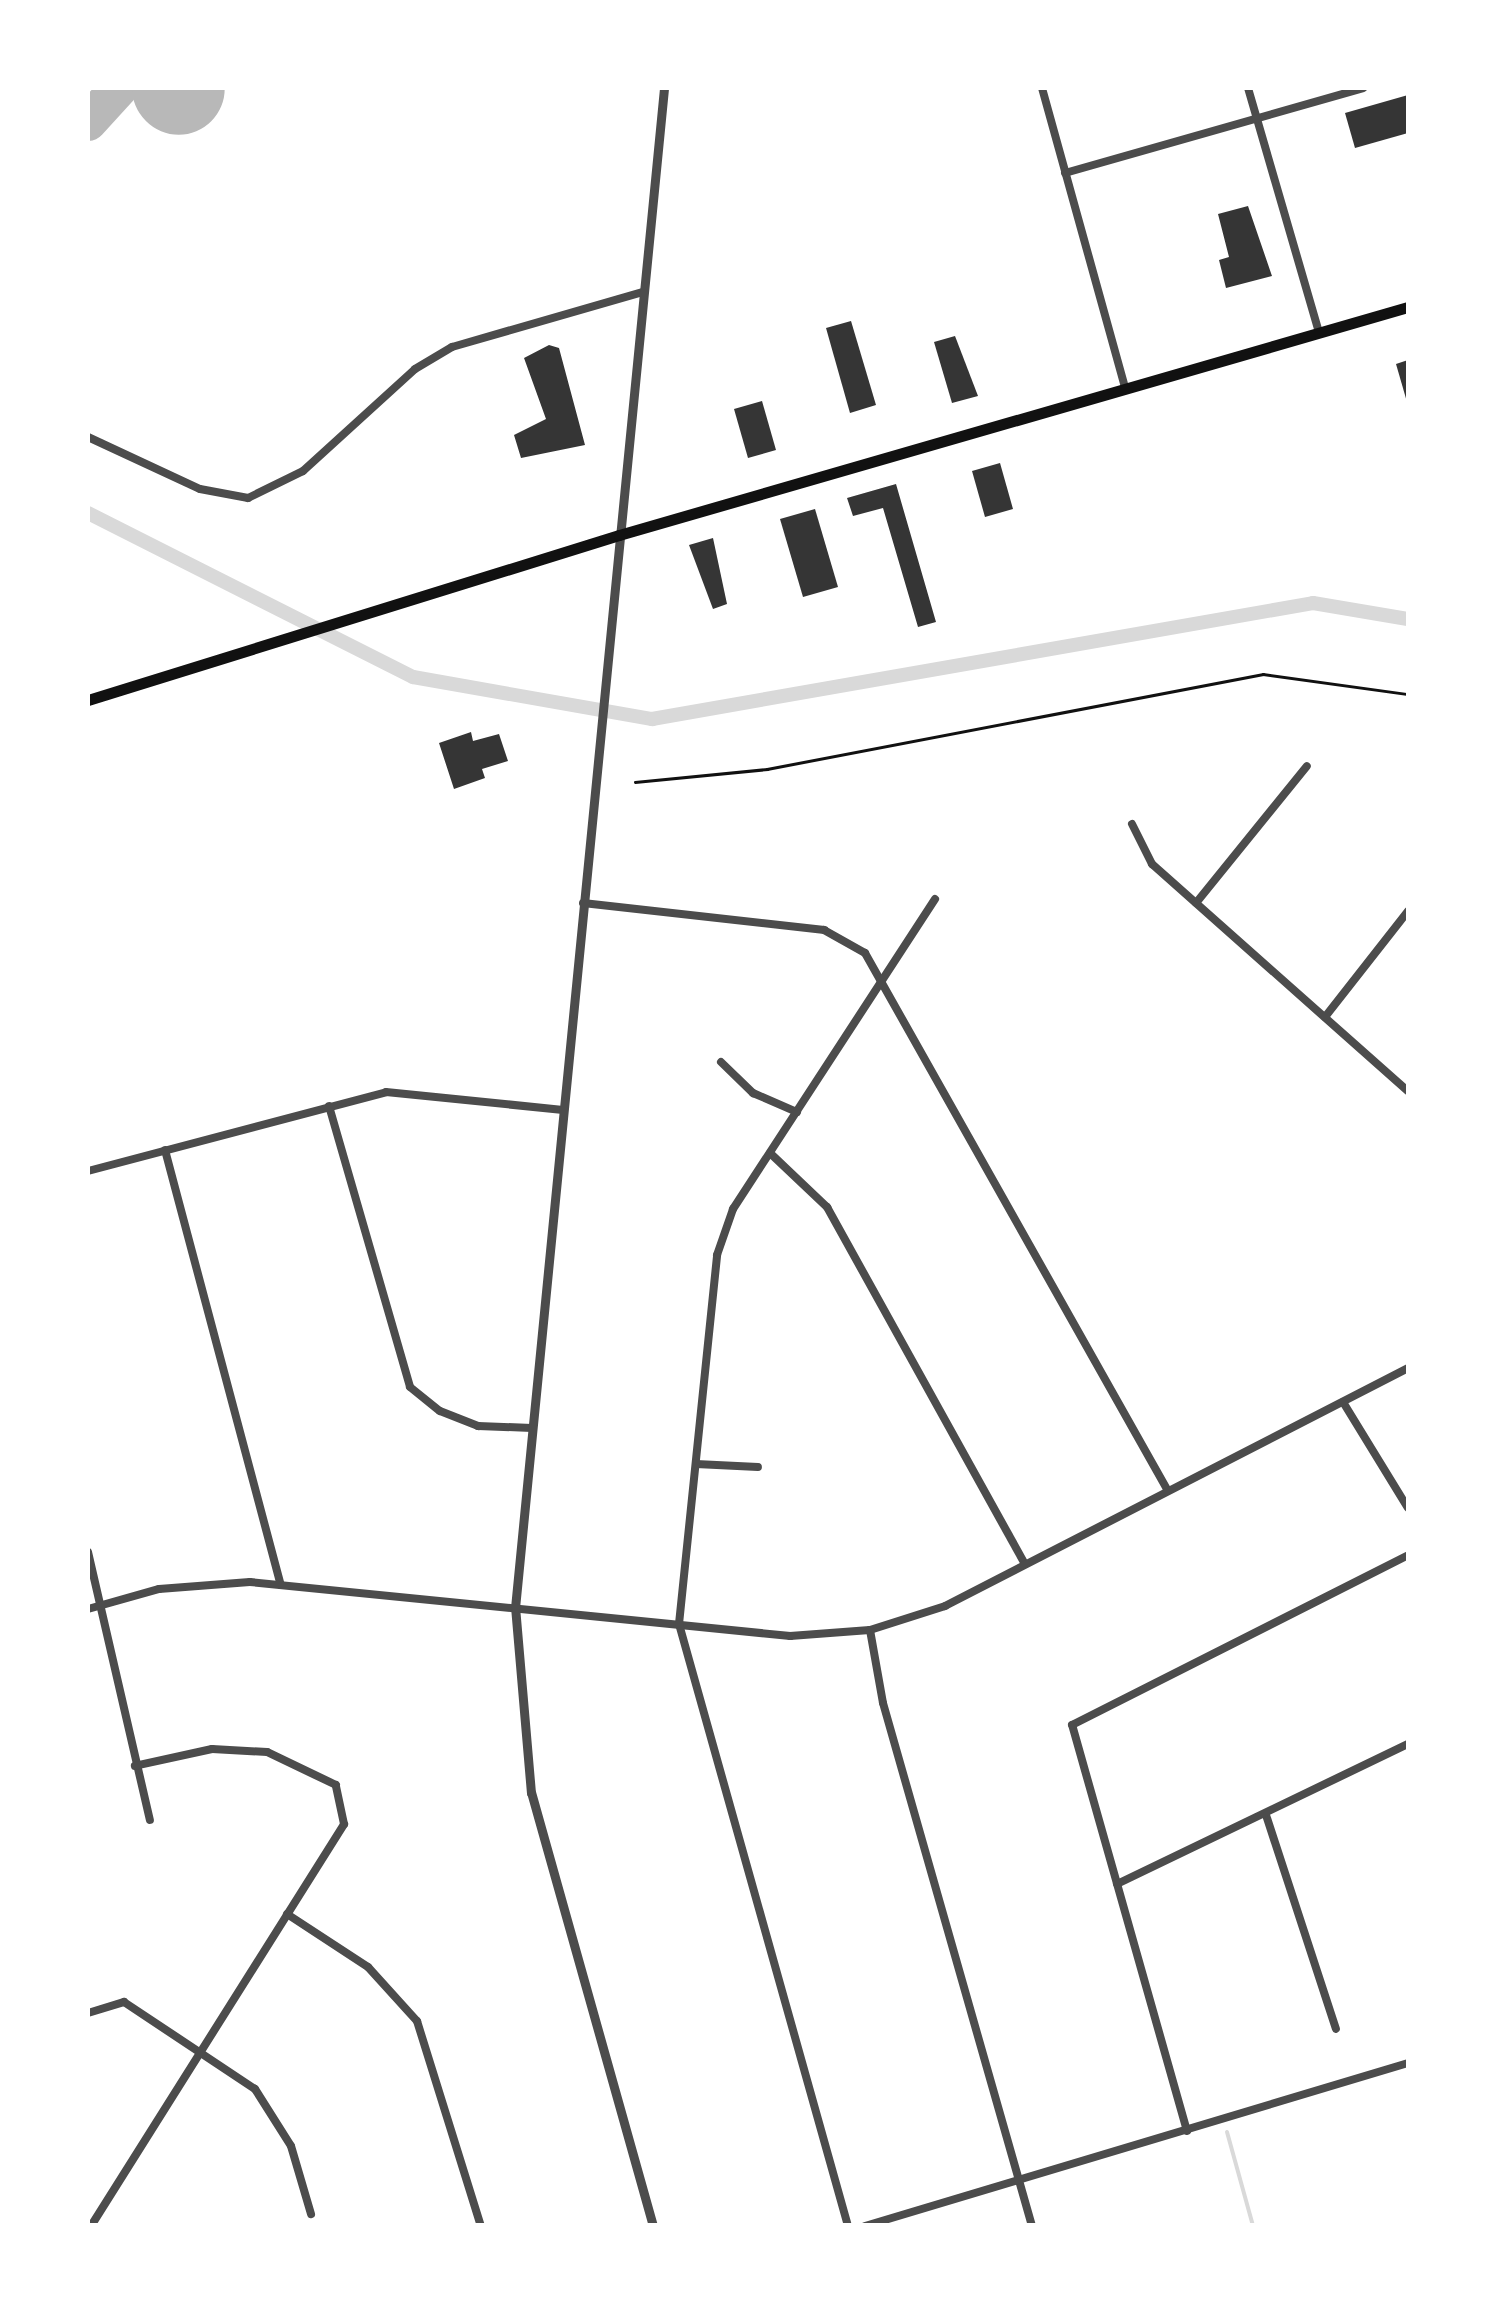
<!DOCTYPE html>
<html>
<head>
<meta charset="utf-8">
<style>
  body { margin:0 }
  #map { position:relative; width:1496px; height:2313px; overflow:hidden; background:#fff; font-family:Figtree,sans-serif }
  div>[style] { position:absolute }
  .stream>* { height:4px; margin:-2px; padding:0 2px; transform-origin:2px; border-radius:2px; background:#d9d9d9 }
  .canal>* { height:14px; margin:-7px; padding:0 7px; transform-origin:7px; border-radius:7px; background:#d9d9d9 }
  .taxiway>* { height:38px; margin:-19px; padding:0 19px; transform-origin:19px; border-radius:19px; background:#b8b8b8 }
  .runway>* { height:92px; margin:-46px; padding:0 46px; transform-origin:46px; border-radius:46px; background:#b8b8b8 }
  .building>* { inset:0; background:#353535 }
  .path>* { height:2.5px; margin:-1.25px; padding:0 1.25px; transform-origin:1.25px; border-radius:1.25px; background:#111 }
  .minor>* { height:8px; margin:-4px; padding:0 4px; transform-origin:4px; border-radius:4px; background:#4c4c4c }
  .tertiary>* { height:9px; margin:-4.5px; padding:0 4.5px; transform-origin:4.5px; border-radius:4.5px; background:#4c4c4c }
  .trunk>* { height:11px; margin:-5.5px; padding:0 5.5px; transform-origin:5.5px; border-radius:5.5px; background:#111 }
  span { translate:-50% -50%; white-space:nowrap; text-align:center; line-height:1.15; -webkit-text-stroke:10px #fff; paint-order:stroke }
  .frame { position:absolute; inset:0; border:90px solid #fff; pointer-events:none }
</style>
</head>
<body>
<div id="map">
  <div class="stream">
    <i style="left:1227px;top:2132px;width:98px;rotate:74.5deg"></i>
  </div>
  <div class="canal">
    <i style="left:88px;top:513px;width:364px;rotate:26.8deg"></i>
    <i style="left:413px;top:677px;width:243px;rotate:10deg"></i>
    <i style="left:652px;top:719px;width:671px;rotate:-9.95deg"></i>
    <i style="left:1313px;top:603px;width:96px;rotate:9.6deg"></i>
  </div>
  <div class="taxiway">
    <i style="left:88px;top:122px;width:46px;rotate:-47.6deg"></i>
  </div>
  <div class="runway">
    <i style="left:178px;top:88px;width:1px;rotate:45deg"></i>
  </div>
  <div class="building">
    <i style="clip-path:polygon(1408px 95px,1408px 133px,1355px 148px,1345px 113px)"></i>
    <i style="clip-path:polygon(1248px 206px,1272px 276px,1226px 288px,1219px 260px,1229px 257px,1218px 214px)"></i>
    <i style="clip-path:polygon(851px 321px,876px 405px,850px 413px,826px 328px)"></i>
    <i style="clip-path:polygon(955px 336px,978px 396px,952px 403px,934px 342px)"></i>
    <i style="clip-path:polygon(549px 345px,559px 348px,585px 445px,521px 458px,514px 435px,546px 419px,524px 358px)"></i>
    <i style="clip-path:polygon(1408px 360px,1408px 401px,1407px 402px,1396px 364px)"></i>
    <i style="clip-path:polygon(762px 401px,776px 450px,748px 458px,734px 409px)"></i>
    <i style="clip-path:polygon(1000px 463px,1013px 509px,985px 517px,972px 471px)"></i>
    <i style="clip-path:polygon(896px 484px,936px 622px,918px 627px,883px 508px,853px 516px,847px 498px)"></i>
    <i style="clip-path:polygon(815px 509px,838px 587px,803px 597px,780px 519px)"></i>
    <i style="clip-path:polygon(713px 538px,727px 604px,713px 609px,689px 545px)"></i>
    <i style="clip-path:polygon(471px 732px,473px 741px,499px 734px,508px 761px,482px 769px,485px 778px,454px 789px,439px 743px)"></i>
  </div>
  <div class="path">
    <i style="left:635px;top:782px;width:133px;rotate:-5.6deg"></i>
    <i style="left:767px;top:769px;width:505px;rotate:-10.84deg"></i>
    <i style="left:1263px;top:674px;width:146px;rotate:7.9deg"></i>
  </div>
  <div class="minor">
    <i style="left:1042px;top:88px;width:310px;rotate:74.5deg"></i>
    <i style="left:1248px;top:88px;width:255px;rotate:73.8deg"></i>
    <i style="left:1065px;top:173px;width:310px;rotate:-15.9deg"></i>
    <i style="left:88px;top:437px;width:123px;rotate:24.9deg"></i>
    <i style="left:200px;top:489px;width:49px;rotate:10.6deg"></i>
    <i style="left:248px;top:498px;width:61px;rotate:-26.1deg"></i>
    <i style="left:303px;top:471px;width:151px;rotate:-42.3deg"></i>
    <i style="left:415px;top:369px;width:43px;rotate:-30.7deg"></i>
    <i style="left:452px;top:347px;width:199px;rotate:-16.1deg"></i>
    <i style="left:1132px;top:824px;width:45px;rotate:63.4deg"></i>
    <i style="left:1152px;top:864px;width:342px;rotate:41.6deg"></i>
    <i style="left:583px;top:903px;width:243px;rotate:6.4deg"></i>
    <i style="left:824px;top:930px;width:47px;rotate:29.3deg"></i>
    <i style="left:865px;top:953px;width:617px;rotate:60.61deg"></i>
    <i style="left:1196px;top:903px;width:176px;rotate:-51deg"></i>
    <i style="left:1325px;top:1017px;width:135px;rotate:-51.9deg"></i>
    <i style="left:721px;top:1062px;width:45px;rotate:44.1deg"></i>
    <i style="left:753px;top:1093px;width:48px;rotate:23.4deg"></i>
    <i style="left:329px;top:1106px;width:292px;rotate:73.9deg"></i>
    <i style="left:410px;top:1387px;width:38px;rotate:39deg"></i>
    <i style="left:440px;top:1411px;width:41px;rotate:21.5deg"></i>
    <i style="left:478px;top:1426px;width:54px;rotate:2.1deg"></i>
    <i style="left:165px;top:1150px;width:450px;rotate:75.1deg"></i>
    <i style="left:770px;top:1153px;width:79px;rotate:43.5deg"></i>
    <i style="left:827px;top:1207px;width:408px;rotate:61deg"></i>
    <i style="left:88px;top:1171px;width:308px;rotate:-14.8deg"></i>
    <i style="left:386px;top:1092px;width:178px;rotate:5.8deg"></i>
    <i style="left:1343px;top:1402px;width:124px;rotate:58.5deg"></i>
    <i style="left:696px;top:1464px;width:62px;rotate:2.8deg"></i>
    <i style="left:88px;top:1552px;width:275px;rotate:77deg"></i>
    <i style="left:88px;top:1609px;width:74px;rotate:-15.7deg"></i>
    <i style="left:159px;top:1589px;width:91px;rotate:-4.4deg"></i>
    <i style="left:250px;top:1582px;width:543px;rotate:5.71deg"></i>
    <i style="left:790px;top:1636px;width:80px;rotate:-4.3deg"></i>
    <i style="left:870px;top:1630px;width:79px;rotate:-17.7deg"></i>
    <i style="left:945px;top:1606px;width:521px;rotate:-27.2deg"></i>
    <i style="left:870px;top:1630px;width:74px;rotate:79.9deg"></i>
    <i style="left:883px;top:1703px;width:544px;rotate:74.1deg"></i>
    <i style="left:1266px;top:1815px;width:225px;rotate:71.9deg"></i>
    <i style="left:1117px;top:1884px;width:323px;rotate:-25.7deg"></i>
    <i style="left:287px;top:1914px;width:97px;rotate:33.2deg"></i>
    <i style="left:368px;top:1967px;width:73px;rotate:47.8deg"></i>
    <i style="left:417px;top:2021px;width:215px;rotate:72.7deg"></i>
    <i style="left:88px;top:2013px;width:38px;rotate:-17deg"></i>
    <i style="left:124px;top:2002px;width:157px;rotate:33.6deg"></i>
    <i style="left:255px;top:2089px;width:67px;rotate:57.7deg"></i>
    <i style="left:291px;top:2146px;width:71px;rotate:73.6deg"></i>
    <i style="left:1187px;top:2131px;width:422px;rotate:-105.8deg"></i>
    <i style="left:1072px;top:1725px;width:377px;rotate:-26.8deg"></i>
    <i style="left:91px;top:2226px;width:475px;rotate:-57.8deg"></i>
    <i style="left:344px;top:1824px;width:40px;rotate:-102deg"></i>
    <i style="left:336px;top:1785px;width:76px;rotate:-154.4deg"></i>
    <i style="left:267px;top:1752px;width:55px;rotate:-176.9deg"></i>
    <i style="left:212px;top:1749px;width:79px;rotate:167.6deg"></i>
    <i style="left:848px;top:2226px;width:625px;rotate:-105.68deg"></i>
    <i style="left:679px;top:1624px;width:371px;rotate:-84.1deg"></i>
    <i style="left:717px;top:1255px;width:49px;rotate:-70.8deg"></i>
    <i style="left:733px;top:1209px;width:370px;rotate:-56.9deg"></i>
    <i style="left:865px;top:2226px;width:567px;rotate:-16.71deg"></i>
  </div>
  <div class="tertiary">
    <i style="left:653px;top:2226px;width:450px;rotate:-105.7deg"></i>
    <i style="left:531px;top:1793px;width:186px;rotate:-94.9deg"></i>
    <i style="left:515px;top:1608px;width:1527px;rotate:-84.4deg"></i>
  </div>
  <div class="trunk">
    <i style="left:88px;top:700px;width:556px;rotate:-17.26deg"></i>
    <i style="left:619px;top:535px;width:821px;rotate:-16.12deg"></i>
  </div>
  <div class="frame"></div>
</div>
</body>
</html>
